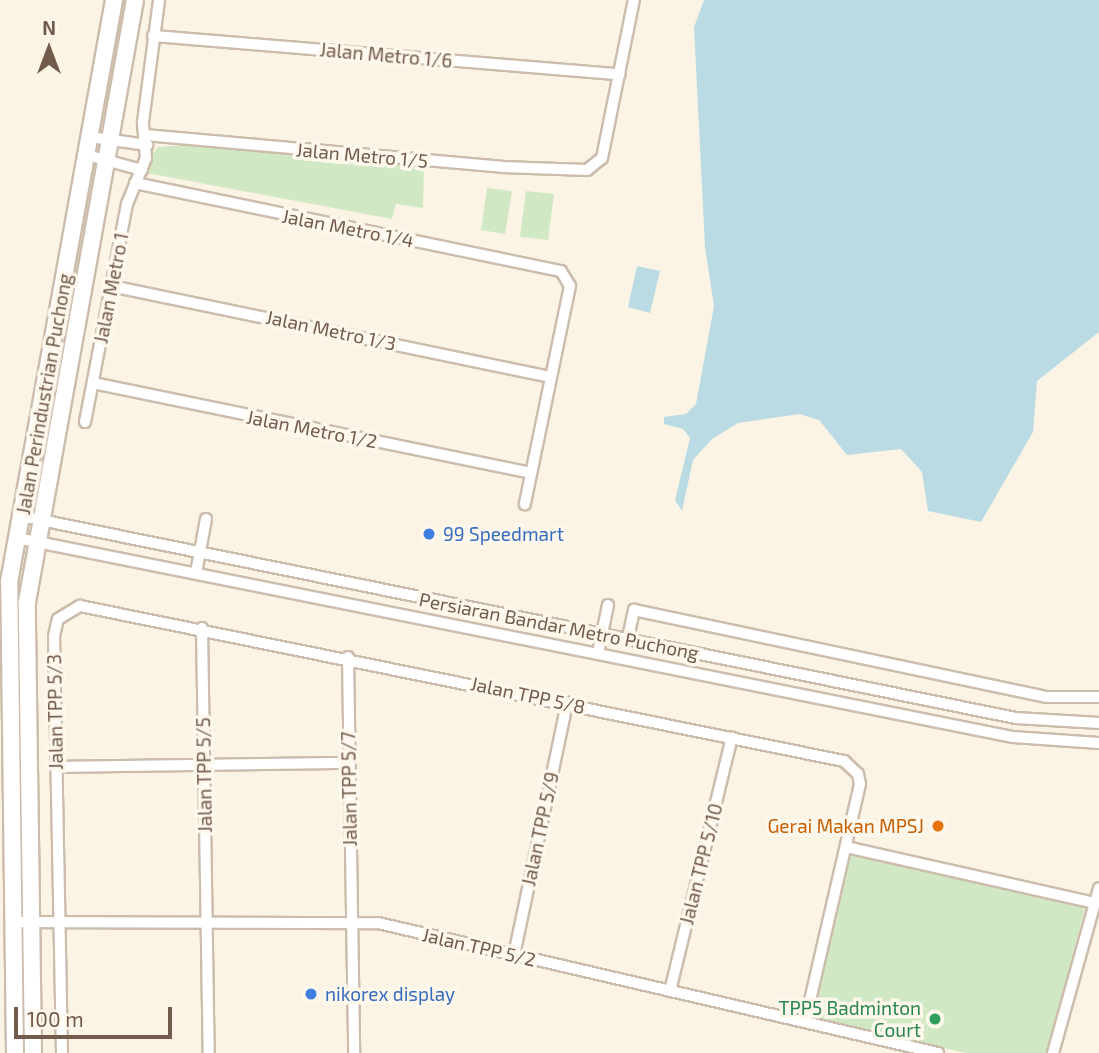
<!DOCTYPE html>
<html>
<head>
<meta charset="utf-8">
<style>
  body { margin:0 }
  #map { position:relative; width:1099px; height:1053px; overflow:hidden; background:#fbf4e5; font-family:"Exo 2",sans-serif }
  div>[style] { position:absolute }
  .green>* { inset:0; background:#d0e8c4 }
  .water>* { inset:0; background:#badbe3 }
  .roads { filter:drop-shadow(2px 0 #ccbcac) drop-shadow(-2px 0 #ccbcac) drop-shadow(0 2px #ccbcac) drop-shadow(0 -2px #ccbcac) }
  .street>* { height:10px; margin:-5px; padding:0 5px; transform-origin:5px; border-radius:5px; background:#fff }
  .secondary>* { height:16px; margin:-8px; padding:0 8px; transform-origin:8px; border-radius:8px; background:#fff }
  .dots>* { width:19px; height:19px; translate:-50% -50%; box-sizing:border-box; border:4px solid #fef7eb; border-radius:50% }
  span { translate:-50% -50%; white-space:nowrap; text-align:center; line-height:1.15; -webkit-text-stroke:7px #fef7eb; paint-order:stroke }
  .street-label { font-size:19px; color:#725b4b }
  .shop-label { font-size:19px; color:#366cbe }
  .left { translate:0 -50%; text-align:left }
  .food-label { font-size:19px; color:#c56008 }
  .right { translate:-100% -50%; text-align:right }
  .leisure-label { font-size:19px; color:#27864d }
  .north { position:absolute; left:14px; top:14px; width:70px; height:70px; -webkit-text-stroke:5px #fef7eb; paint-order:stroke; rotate:0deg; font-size:19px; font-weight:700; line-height:28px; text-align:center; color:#725b4b }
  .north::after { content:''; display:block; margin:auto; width:24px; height:32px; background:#725b4b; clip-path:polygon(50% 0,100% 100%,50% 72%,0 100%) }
  .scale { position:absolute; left:14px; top:1007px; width:158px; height:32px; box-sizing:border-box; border:4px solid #725b4b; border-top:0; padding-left:9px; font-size:21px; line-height:24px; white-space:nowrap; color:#725b4b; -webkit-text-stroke:5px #fef7eb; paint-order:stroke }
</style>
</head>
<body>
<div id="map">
  <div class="green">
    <i style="clip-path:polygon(185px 145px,424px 165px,423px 208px,396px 204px,392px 219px,147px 173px,147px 161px,158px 147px)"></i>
    <i style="clip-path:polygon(487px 188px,512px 191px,505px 234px,481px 230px)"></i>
    <i style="clip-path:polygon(526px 191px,554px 194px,548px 240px,520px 237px)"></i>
    <i style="clip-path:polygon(851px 855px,1085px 908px,1047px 1053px,966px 1053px,812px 1018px)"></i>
  </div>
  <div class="water">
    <i style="clip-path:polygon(704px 0,1099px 0,1099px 332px,1037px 381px,1033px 432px,981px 522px,928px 511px,922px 472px,901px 449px,847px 455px,819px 420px,799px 414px,738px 423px,712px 439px,693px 460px,682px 511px,675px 500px,690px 438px,683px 429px,664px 424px,664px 417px,686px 414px,696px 404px,714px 306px,705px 247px,694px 27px)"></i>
    <i style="clip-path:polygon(637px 266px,660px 271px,650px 313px,628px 307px)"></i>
  </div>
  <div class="roads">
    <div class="street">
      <i style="left:153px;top:36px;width:468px;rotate:4.7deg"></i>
      <i style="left:145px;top:135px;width:358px;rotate:5.1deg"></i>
      <i style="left:502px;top:167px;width:85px;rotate:2deg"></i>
      <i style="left:587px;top:170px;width:19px;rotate:-39deg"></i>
      <i style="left:602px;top:158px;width:161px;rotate:-78.6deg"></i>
      <i style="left:90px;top:137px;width:58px;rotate:8deg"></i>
      <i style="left:87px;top:155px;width:57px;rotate:15.3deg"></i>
      <i style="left:135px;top:183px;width:435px;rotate:11.7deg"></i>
      <i style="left:561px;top:271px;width:17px;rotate:59deg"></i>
      <i style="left:570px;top:286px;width:223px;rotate:101.7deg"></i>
      <i style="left:111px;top:286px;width:448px;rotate:11.7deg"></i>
      <i style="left:93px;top:383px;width:447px;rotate:11.6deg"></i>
      <i style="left:85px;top:422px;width:222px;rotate:-79.1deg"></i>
      <i style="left:127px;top:204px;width:50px;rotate:-67.6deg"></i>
      <i style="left:146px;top:158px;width:36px;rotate:-95deg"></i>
      <i style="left:143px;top:122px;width:123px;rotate:-82.5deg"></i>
      <i style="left:21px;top:516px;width:1015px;rotate:11.48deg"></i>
      <i style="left:1016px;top:718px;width:83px;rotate:3.4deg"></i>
      <i style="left:17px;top:538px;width:1016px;rotate:11.3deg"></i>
      <i style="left:1013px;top:737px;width:86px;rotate:4deg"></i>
      <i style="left:196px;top:573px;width:55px;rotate:-79.5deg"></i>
      <i style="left:202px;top:628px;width:425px;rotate:89.1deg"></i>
      <i style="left:628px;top:638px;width:29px;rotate:-78deg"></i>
      <i style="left:634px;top:610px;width:422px;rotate:11.9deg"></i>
      <i style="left:1047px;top:697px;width:52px"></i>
      <i style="left:598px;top:653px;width:49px;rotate:-78.2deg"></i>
      <i style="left:348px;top:657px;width:396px;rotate:89.1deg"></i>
      <i style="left:56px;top:767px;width:292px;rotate:-0.8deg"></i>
      <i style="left:846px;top:847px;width:254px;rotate:12.7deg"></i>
      <i style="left:11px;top:922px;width:367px;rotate:0.2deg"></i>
      <i style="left:378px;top:923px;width:575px;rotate:13.07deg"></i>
      <i style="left:514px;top:955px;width:258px;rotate:-78.1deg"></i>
      <i style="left:670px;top:991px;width:261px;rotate:-76.3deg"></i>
      <i style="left:62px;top:1053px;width:417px;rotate:-91.1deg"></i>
      <i style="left:54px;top:636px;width:17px;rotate:-77deg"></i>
      <i style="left:58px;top:619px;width:26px;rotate:-31deg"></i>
      <i style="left:80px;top:606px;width:780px;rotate:11.47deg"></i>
      <i style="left:844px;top:761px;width:19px;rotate:43deg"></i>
      <i style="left:858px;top:774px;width:10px;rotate:79deg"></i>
      <i style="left:860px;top:784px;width:244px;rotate:103deg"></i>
      <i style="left:1053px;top:1053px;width:171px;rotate:-74.4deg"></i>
    </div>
    <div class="secondary">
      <i style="left:15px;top:1053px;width:471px;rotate:-90.7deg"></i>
      <i style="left:9px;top:582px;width:591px;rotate:-79.77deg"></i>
      <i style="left:33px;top:1053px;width:451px;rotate:-90.8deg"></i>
      <i style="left:27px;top:602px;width:612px;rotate:-79.83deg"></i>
    </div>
  </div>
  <div class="dots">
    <i style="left:429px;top:534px;background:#3f7fe0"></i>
    <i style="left:938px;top:826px;background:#e8710a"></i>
    <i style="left:311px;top:994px;background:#3f7fe0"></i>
    <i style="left:935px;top:1019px;background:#2e9e5b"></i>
  </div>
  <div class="street-label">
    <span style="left:386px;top:55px;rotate:5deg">Jalan Metro 1/6</span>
    <span style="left:362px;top:155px;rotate:5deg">Jalan Metro 1/5</span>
    <span style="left:348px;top:228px;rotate:11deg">Jalan Metro 1/4</span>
    <span style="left:111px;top:288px;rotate:-79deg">Jalan Metro 1</span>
    <span style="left:331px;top:330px;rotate:12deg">Jalan Metro 1/3</span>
    <span style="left:44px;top:394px;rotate:-80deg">Jalan Perindustrian Puchong</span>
    <span style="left:312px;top:429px;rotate:11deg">Jalan Metro 1/2</span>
    <span style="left:559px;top:626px;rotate:11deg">Persiaran Bandar Metro Puchong</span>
    <span style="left:528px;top:695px;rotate:12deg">Jalan TPP 5/8</span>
    <span style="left:55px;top:712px;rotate:-91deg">Jalan TPP 5/3</span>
    <span style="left:204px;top:775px;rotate:-91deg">Jalan TPP 5/5</span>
    <span style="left:349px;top:789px;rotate:-91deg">Jalan TPP 5/7</span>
    <span style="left:540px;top:829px;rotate:-78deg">Jalan TPP 5/9</span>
    <span style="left:701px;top:864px;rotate:-76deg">Jalan TPP 5/10</span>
    <span style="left:479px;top:947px;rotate:13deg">Jalan TPP 5/2</span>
  </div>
  <div class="shop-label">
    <span class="left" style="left:443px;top:534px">99 Speedmart</span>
    <span class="left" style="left:325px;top:994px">nikorex display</span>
  </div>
  <div class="food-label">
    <span class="right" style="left:924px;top:826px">Gerai Makan MPSJ</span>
  </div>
  <div class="leisure-label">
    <span class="right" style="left:921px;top:1019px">TPP5 Badminton<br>Court</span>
  </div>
  <div class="north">N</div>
  <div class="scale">100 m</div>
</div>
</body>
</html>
